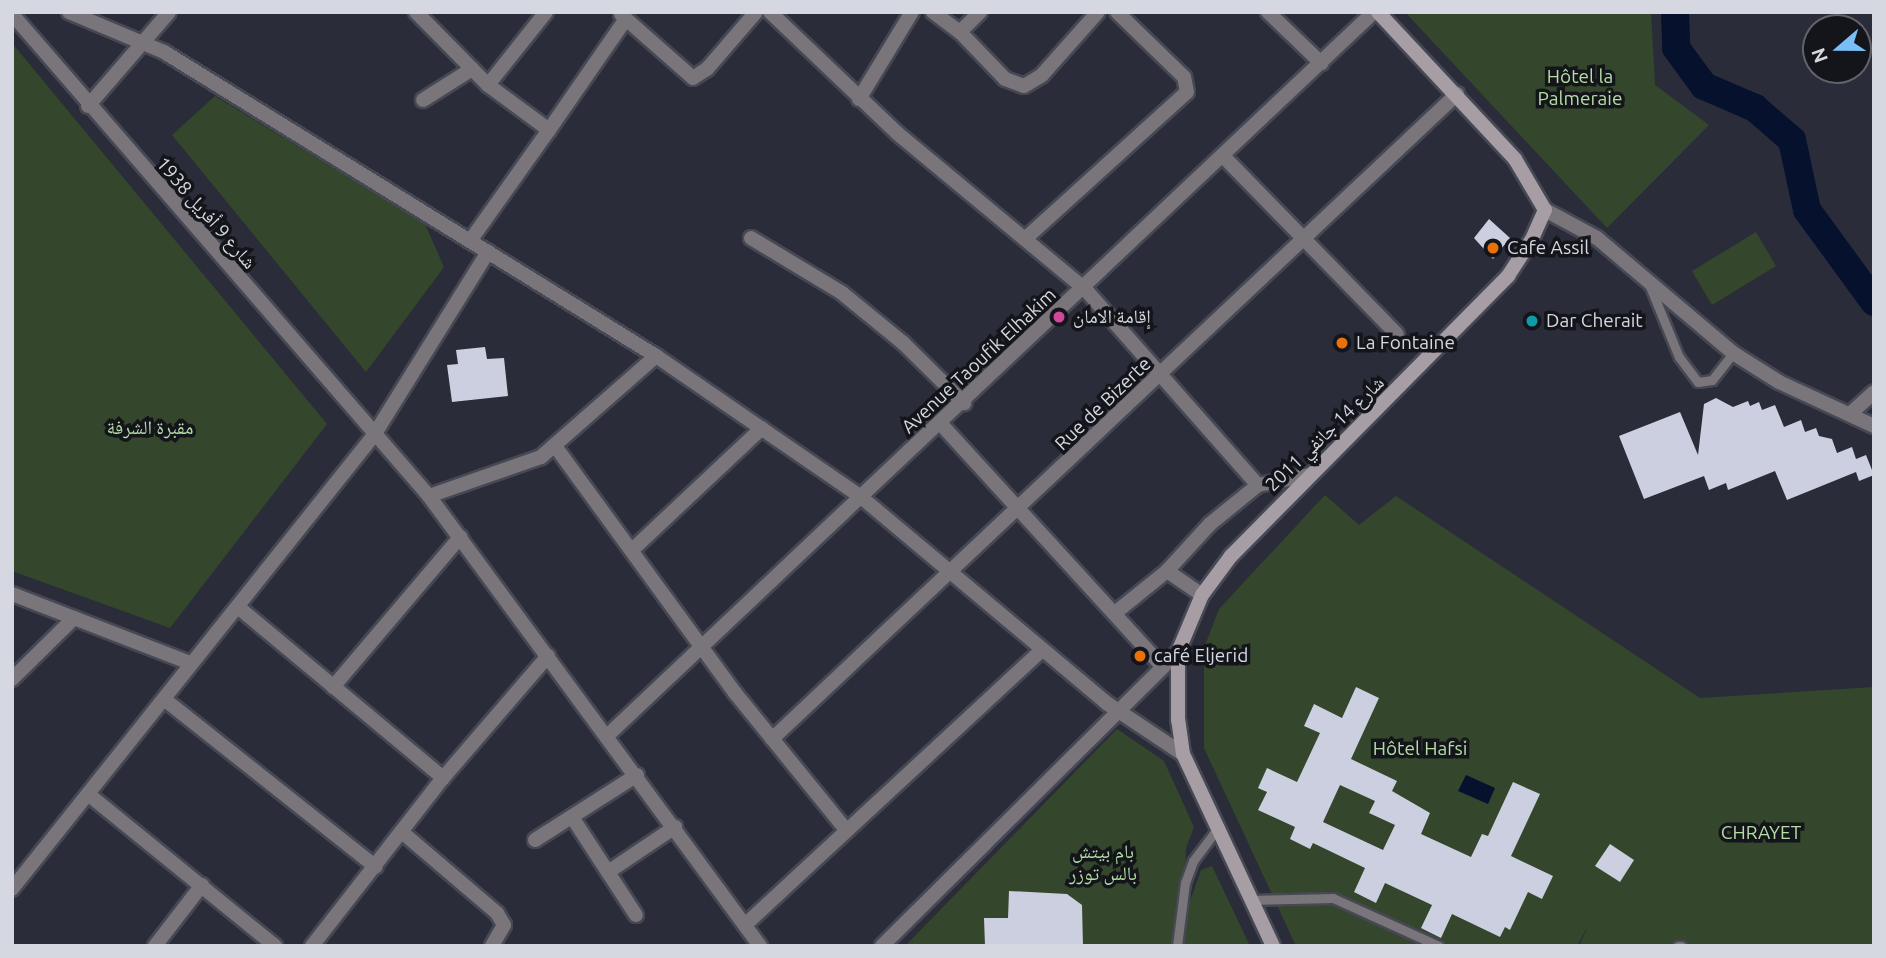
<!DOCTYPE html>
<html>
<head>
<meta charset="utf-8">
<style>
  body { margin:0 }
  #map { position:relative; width:1886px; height:958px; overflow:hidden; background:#2a2d39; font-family:Ubuntu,"Noto Naskh Arabic",sans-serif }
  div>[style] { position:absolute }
  .green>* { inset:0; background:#34462c }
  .water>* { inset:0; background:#06112d }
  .river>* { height:28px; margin:-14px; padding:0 14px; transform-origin:14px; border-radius:14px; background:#06112d }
  .building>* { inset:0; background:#cbcfdf }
  .roads { filter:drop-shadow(2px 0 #464854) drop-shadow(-2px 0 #464854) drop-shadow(0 2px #464854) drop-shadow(0 -2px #464854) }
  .service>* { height:9px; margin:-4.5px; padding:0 4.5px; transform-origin:4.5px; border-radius:4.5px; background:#7a757a }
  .minor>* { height:14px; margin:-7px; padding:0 7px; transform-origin:7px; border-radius:7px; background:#7a757a }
  .secondary>* { height:14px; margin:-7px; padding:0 7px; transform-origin:7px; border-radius:7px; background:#a69da5 }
  .dots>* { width:19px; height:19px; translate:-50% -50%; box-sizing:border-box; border:4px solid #14151b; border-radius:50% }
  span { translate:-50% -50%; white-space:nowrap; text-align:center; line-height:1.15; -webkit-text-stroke:7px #14151b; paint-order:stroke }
  .park-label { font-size:19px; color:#b4dda3 }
  .street-label { font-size:19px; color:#d6d8e1 }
  .poi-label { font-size:19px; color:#d6d8e1 }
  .left { translate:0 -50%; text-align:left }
  .frame { position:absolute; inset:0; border:14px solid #d6d8e1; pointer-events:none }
  .north { position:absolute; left:1802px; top:14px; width:70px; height:70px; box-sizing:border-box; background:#14151b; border:2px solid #62636a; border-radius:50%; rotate:250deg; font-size:19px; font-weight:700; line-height:28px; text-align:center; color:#d6d8e1 }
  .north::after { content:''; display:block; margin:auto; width:24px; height:32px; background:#78bff7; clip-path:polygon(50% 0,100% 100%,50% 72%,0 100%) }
</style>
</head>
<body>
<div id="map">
  <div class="green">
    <i style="clip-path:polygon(1405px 12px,1651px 12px,1655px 85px,1709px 125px,1607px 228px)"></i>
    <i style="clip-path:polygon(12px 43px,327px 424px,170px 628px,12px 571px)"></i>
    <i style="clip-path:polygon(215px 96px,425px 224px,444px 267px,366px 372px,172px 135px)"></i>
    <i style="clip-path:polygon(1756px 232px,1776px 266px,1712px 305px,1692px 271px)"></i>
    <i style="clip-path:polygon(1325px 495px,1359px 525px,1396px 496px,1700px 698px,1874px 687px,1874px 946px,1579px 946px,1588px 926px,1577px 946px,1296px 946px,1204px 748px,1204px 648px,1219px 609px)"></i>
    <i style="clip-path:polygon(1117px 729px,1164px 761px,1194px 827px,1186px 848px,1184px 918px,1201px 870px,1212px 866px,1250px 946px,905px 946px)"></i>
  </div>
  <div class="water">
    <i style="clip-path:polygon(1466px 775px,1495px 788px,1488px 804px,1458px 791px)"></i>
  </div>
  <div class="river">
    <i style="left:1675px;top:12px;width:36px;rotate:88deg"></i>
    <i style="left:1676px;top:48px;width:47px;rotate:53.6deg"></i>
    <i style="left:1704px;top:86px;width:56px;rotate:23.3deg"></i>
    <i style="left:1755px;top:108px;width:49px;rotate:40.9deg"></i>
    <i style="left:1792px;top:140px;width:72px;rotate:77.9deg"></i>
    <i style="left:1807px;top:210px;width:114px;rotate:53.9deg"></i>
  </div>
  <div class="building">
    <i style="clip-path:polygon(1489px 219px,1510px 238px,1493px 259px,1474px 238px)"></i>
    <i style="clip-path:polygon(485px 347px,487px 359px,504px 358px,508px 396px,452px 402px,447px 365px,458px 364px,456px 350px)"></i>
    <i style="clip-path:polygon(1716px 398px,1733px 407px,1748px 401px,1750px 406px,1759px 402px,1762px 410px,1775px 405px,1784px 427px,1801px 420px,1805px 432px,1816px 428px,1819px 436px,1832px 439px,1837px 453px,1852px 447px,1856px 459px,1866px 455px,1874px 475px,1859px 481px,1856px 472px,1787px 500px,1775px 471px,1728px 490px,1726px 483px,1709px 490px,1704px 476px,1644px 499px,1619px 436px,1680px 412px,1698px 455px,1704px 404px)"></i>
    <i style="clip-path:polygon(evenodd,1356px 687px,1379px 698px,1351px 759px,1397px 781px,1392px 791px,1430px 813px,1421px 834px,1471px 857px,1482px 834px,1488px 836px,1513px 782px,1540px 794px,1511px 856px,1553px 876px,1542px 899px,1528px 892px,1510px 930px,1505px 927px,1500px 937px,1452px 914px,1441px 938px,1421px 928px,1432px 905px,1385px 883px,1376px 903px,1354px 892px,1365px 868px,1313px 843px,1310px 849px,1290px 839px,1295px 827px,1258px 810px,1267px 792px,1258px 788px,1267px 768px,1297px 782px,1320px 733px,1304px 726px,1314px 704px,1342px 718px,1356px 687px,1340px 785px,1375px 801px,1369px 813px,1395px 825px,1383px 850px,1323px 822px,1340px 785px)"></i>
    <i style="clip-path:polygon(1610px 844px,1634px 860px,1620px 882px,1595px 866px)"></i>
    <i style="clip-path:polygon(1009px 891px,1067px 894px,1082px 905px,1083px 946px,985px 946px,984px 918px,1008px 918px)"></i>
  </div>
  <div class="roads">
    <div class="service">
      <i style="left:1649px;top:284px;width:79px;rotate:67.7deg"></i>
      <i style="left:1679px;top:357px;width:31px;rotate:53deg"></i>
      <i style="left:1698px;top:382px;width:14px;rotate:-8deg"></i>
      <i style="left:1712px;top:380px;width:34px;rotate:-52deg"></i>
      <i style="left:1249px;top:900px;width:84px;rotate:-1.4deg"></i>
      <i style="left:1333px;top:898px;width:116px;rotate:24.4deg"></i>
      <i style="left:1177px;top:946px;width:64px;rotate:-82.8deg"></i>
      <i style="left:1185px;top:883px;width:23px;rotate:-70deg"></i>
      <i style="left:1193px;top:861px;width:38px;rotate:-53deg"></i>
      <i style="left:1678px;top:946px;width:3px"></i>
    </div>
    <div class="minor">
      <i style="left:69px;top:12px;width:103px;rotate:22.8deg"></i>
      <i style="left:164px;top:52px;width:578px;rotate:31.71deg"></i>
      <i style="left:656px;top:356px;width:249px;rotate:34.5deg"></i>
      <i style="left:861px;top:497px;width:322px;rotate:40deg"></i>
      <i style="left:1108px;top:704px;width:90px;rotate:33.7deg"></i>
      <i style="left:416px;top:12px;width:103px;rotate:45.4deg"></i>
      <i style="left:770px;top:12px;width:175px;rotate:43.6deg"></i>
      <i style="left:897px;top:133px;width:244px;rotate:39.7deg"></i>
      <i style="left:1085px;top:289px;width:261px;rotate:48.6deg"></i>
      <i style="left:933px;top:12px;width:34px;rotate:37deg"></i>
      <i style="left:980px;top:12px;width:28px;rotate:135deg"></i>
      <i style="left:960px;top:32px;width:65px;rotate:46.2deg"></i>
      <i style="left:1005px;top:79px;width:20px;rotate:20deg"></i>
      <i style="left:1024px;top:86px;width:21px;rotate:-31deg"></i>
      <i style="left:1042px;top:75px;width:84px;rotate:-48.4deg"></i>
      <i style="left:1268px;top:12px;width:74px;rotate:43.9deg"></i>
      <i style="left:12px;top:14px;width:637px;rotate:49.14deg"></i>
      <i style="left:429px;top:496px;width:559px;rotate:53.66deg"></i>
      <i style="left:626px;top:19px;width:89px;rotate:41.4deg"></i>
      <i style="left:693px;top:78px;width:17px;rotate:-33deg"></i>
      <i style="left:707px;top:69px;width:75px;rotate:-49.3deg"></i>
      <i style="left:859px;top:99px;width:102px;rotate:-58.7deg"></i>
      <i style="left:423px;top:100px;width:58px;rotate:-32.3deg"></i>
      <i style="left:88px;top:106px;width:124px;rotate:-49.2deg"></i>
      <i style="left:549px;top:130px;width:135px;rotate:-55.3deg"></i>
      <i style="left:626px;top:19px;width:7px;rotate:-135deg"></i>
      <i style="left:1225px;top:158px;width:246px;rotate:45.7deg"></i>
      <i style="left:1545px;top:210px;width:59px;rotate:28.3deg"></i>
      <i style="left:1597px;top:238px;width:178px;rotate:40.2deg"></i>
      <i style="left:1733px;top:353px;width:54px;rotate:32.2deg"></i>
      <i style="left:1779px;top:382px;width:105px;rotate:24.9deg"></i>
      <i style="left:751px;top:238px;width:106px;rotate:31.1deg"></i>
      <i style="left:842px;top:293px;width:79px;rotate:39.3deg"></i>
      <i style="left:903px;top:343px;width:86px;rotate:44.5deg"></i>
      <i style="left:1026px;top:238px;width:217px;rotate:-42.2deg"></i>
      <i style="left:1187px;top:92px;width:15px;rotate:-101deg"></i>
      <i style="left:1184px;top:77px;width:93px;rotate:-135.9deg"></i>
      <i style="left:470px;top:241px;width:136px;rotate:-54.6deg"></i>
      <i style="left:549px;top:130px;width:76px;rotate:-143.6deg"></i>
      <i style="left:488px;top:85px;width:93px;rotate:-51.5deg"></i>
      <i style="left:1851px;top:413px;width:31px;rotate:-42deg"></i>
      <i style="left:940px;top:423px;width:329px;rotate:47.6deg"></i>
      <i style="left:555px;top:446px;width:307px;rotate:53.9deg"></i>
      <i style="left:736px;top:694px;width:176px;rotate:51deg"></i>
      <i style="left:429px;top:496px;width:119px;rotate:-19.2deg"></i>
      <i style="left:541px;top:457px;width:153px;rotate:-41.3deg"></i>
      <i style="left:632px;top:550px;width:178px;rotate:-43.2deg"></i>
      <i style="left:1167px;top:571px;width:64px;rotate:-47.5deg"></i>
      <i style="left:1210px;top:524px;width:62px;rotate:-39.1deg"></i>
      <i style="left:1258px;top:485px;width:53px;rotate:-10.9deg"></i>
      <i style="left:12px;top:594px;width:191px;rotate:21.2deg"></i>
      <i style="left:238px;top:607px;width:267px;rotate:39.8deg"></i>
      <i style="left:1115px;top:613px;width:67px;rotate:-38.9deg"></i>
      <i style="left:1167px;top:571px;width:42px;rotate:34.4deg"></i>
      <i style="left:12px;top:679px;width:87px;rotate:-44.5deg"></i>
      <i style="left:333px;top:687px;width:197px;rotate:-49.7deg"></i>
      <i style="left:164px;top:699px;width:270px;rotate:38.4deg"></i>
      <i style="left:608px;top:735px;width:1053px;rotate:-43.35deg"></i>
      <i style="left:772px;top:739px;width:941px;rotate:-43.28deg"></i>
      <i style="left:88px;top:794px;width:241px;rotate:39.1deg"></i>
      <i style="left:572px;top:817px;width:117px;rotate:56.9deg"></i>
      <i style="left:403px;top:833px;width:123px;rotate:40.4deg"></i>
      <i style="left:497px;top:913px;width:14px;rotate:60deg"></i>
      <i style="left:504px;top:925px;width:24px;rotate:120deg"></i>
      <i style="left:535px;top:840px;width:121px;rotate:-32.5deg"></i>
      <i style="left:608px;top:872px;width:81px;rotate:-33.9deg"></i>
      <i style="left:12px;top:889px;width:581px;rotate:-51.43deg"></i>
      <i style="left:374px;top:435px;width:216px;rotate:-58.1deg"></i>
      <i style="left:746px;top:924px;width:403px;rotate:-42.8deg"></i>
      <i style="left:155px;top:946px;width:77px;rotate:-52.4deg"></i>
      <i style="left:312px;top:946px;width:213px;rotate:-52.1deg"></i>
      <i style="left:443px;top:778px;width:161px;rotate:-49.3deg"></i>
      <i style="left:882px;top:946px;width:417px;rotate:-44.8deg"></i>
    </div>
    <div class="secondary">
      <i style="left:1273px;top:946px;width:212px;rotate:-115.1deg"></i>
      <i style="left:1183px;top:754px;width:34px;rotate:-98deg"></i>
      <i style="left:1178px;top:720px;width:68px;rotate:-90deg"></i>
      <i style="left:1178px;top:652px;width:62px;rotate:-67.2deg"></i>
      <i style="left:1202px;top:595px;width:49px;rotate:-53.4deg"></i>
      <i style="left:1231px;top:556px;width:394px;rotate:-45.3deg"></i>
      <i style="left:1508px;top:276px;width:44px;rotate:-57deg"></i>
      <i style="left:1532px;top:239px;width:32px;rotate:-66deg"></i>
      <i style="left:1545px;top:210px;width:59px;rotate:-120.5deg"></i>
      <i style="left:1515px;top:159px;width:201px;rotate:-133deg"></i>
    </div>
  </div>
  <div class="dots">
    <i style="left:1493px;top:248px;background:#e8710a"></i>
    <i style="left:1059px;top:317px;background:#d1479c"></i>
    <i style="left:1532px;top:321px;background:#0f9aa8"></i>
    <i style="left:1342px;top:343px;background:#e8710a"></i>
    <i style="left:1140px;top:656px;background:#e8710a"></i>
  </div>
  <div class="park-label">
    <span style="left:1580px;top:88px">Hôtel la<br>Palmeraie</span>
    <span style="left:150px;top:428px">مقبرة الشرفة</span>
    <span style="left:1420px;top:749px">Hôtel Hafsi</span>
    <span style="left:1761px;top:833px">CHRAYET</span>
    <span style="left:1103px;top:863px">بام بيتش<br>بالس توزر</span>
  </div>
  <div class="street-label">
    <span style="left:206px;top:213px;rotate:49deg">شارع 9 أفريل 1938</span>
    <span style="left:979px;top:361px;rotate:-43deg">Avenue Taoufik Elhakim</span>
    <span style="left:1103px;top:404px;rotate:-44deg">Rue de Bizerte</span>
    <span style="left:1325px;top:434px;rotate:-44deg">شارع 14 جانفي 2011</span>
  </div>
  <div class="poi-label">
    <span class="left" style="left:1507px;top:248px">Cafe Assil</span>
    <span class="left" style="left:1073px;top:317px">إقامة الامان</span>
    <span class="left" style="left:1546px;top:321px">Dar Cherait</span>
    <span class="left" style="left:1356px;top:343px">La Fontaine</span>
    <span class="left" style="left:1154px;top:656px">café Eljerid</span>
  </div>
  <div class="frame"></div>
  <div class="north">N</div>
</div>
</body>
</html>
